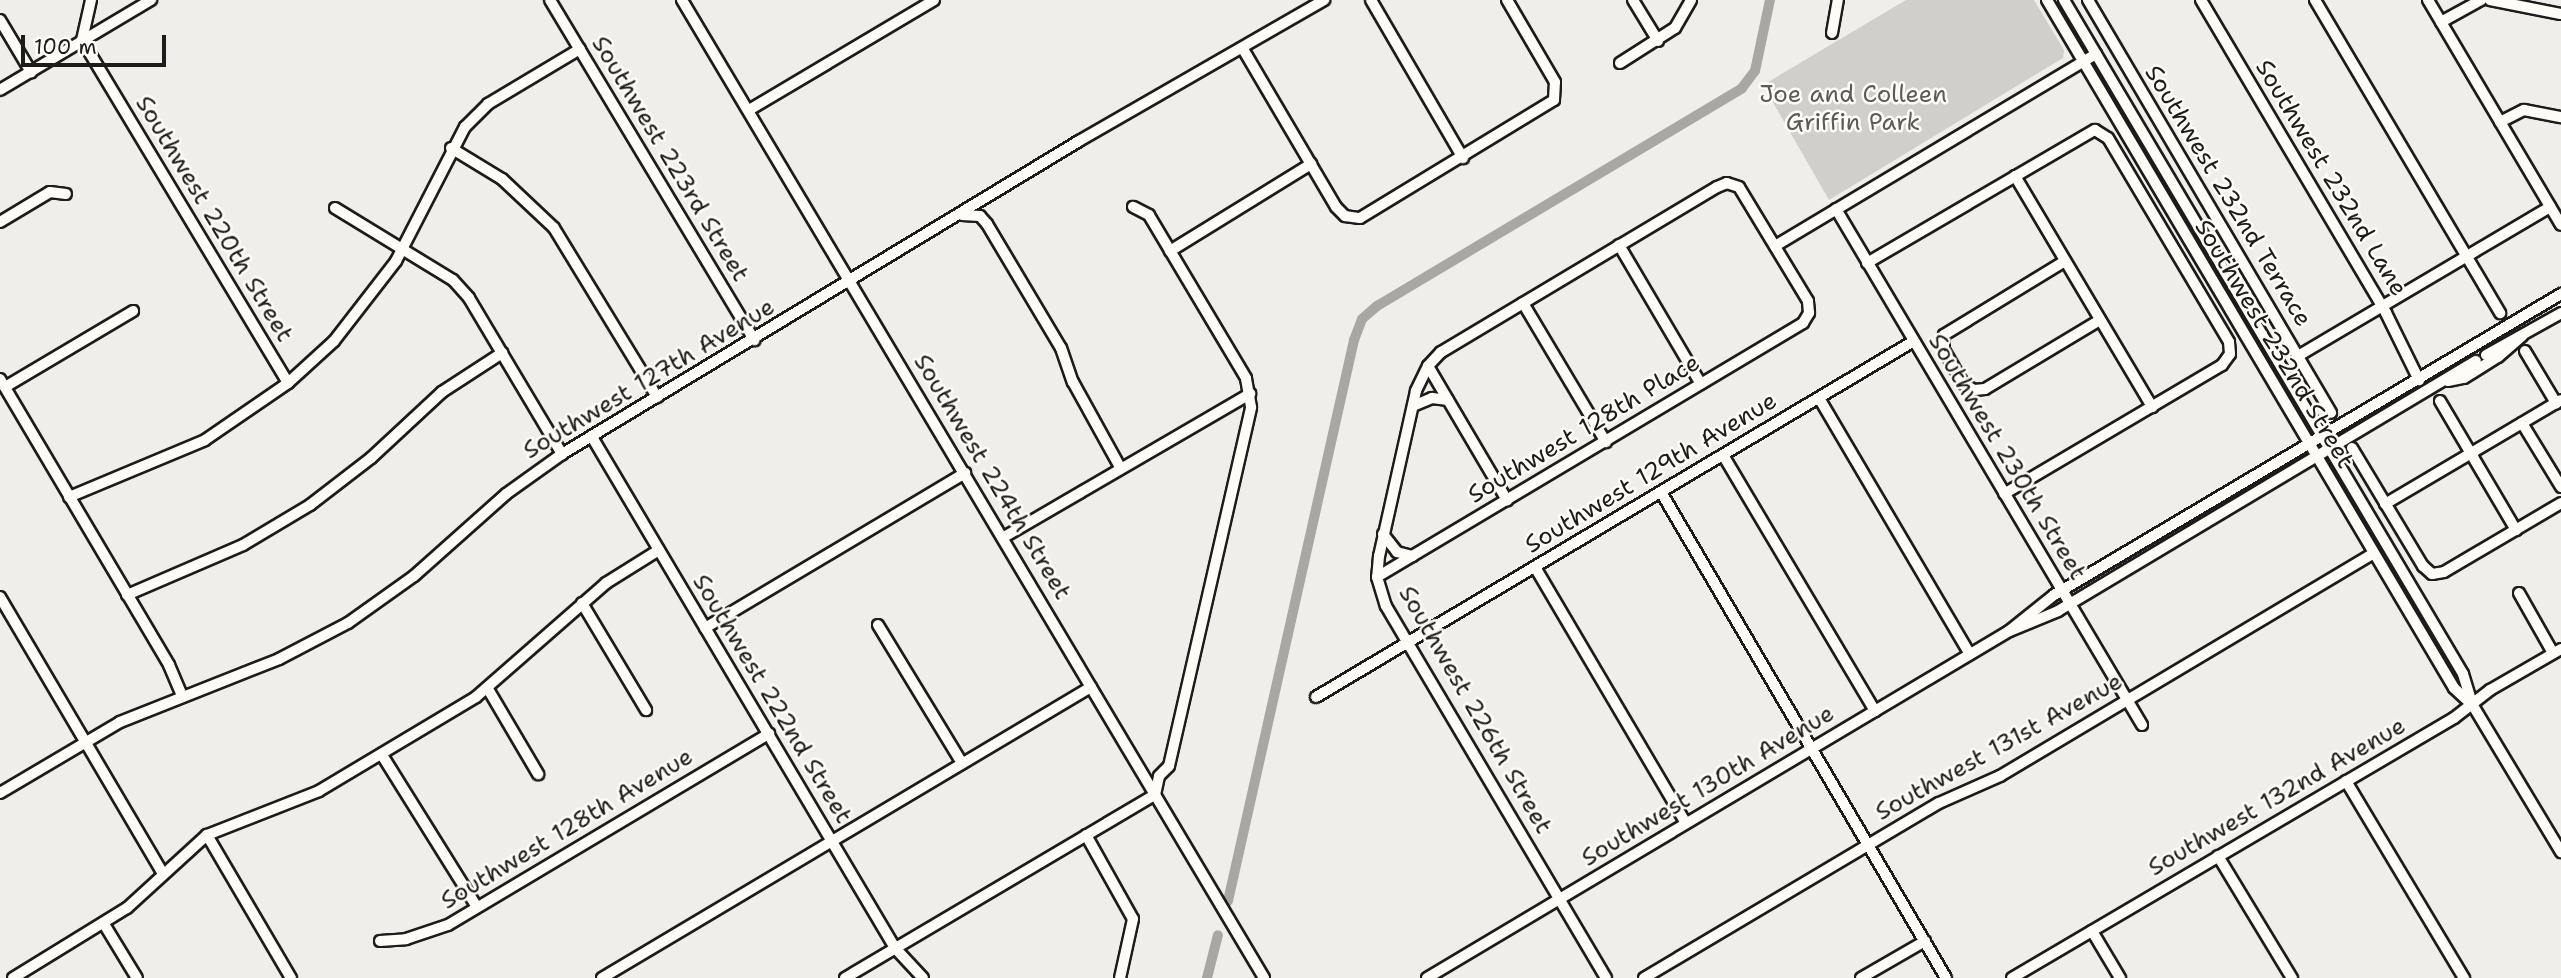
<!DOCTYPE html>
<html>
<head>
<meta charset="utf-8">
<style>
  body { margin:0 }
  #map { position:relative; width:2561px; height:978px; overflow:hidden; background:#f0eeea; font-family:"Shantell Sans",sans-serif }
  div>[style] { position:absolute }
  .green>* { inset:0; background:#d0cfcc }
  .canal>* { height:10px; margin:-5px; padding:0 5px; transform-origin:5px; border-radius:5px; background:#a8a7a3 }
  .roads { filter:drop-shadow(2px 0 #1c1c1c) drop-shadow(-2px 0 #1c1c1c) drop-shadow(0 2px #1c1c1c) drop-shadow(0 -2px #1c1c1c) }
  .minor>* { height:10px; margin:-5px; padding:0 5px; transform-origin:5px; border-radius:5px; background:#fdfcf7 }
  span { translate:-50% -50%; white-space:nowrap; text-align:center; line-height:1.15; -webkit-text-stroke:5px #fdfcf7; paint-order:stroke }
  .park-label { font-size:24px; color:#5b5b5a }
  .street-label { font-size:24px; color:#1c1c1c }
  .scale { position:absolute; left:21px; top:35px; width:145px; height:32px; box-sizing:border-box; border:4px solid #1c1c1c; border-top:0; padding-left:9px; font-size:21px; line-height:24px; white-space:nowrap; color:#1c1c1c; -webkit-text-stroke:5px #fdfcf7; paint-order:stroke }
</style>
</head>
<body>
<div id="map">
  <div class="green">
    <i style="clip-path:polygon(1906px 0,2034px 0,2064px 50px,2063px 58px,1829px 200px,1763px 85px)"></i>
  </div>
  <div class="canal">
    <i style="left:1228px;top:901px;width:575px;rotate:-77.34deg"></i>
    <i style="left:1354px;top:340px;width:22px;rotate:-69deg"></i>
    <i style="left:1362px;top:319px;width:20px;rotate:-41deg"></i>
    <i style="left:1377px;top:306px;width:425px;rotate:-30.8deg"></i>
    <i style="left:1742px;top:88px;width:21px;rotate:-53deg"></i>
    <i style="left:1755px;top:71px;width:73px;rotate:-78.1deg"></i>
    <i style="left:1207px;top:978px;width:44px;rotate:-75.7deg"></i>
  </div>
  <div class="roads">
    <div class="minor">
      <i style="left:550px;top:0;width:397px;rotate:59deg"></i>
      <i style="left:682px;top:0;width:1138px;rotate:59.24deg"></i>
      <i style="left:1371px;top:0;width:183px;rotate:59.8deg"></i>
      <i style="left:1633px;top:0;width:48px;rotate:58.6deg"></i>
      <i style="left:2047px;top:0;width:799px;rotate:59.39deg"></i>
      <i style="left:2454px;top:688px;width:23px;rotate:43deg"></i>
      <i style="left:2064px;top:0;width:783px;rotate:59.37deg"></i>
      <i style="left:2463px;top:674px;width:31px;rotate:73deg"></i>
      <i style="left:2472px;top:704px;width:173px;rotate:59deg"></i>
      <i style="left:2088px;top:0;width:479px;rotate:59.5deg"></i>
      <i style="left:2201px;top:0;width:364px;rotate:59.4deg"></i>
      <i style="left:2386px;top:313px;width:75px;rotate:63.8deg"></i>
      <i style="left:2315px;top:0;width:364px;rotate:59.4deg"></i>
      <i style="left:2428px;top:0;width:261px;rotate:59.4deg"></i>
      <i style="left:2490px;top:0;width:72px;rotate:11.2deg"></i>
      <i style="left:0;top:20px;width:61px;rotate:59.2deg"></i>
      <i style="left:2441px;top:22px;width:46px;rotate:-28.8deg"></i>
      <i style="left:1832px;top:33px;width:34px;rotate:-80deg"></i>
      <i style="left:82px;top:40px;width:400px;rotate:59deg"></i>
      <i style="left:82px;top:40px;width:41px;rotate:-77.3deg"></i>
      <i style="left:1243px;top:49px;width:183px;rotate:59.5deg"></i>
      <i style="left:1336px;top:207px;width:13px;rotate:45deg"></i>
      <i style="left:1345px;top:216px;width:15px;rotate:8deg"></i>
      <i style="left:1360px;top:218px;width:227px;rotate:-31.3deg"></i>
      <i style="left:1554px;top:100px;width:18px;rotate:-87deg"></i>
      <i style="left:1555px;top:82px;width:95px;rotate:-120.3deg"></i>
      <i style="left:1620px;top:63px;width:65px;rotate:-32.5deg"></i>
      <i style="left:1675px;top:28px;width:32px;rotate:-60deg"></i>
      <i style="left:0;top:90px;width:176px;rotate:-30.8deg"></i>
      <i style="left:749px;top:110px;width:215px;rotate:-30.7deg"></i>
      <i style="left:2500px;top:122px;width:27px;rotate:-27deg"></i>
      <i style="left:2524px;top:110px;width:38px;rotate:11deg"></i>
      <i style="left:451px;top:148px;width:60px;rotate:31.3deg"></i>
      <i style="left:502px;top:179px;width:71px;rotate:43.3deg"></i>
      <i style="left:554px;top:228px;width:198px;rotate:58.6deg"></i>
      <i style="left:2015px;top:176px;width:269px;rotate:59.3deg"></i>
      <i style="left:335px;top:208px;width:138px;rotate:31.4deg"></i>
      <i style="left:453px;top:280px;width:24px;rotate:48deg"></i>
      <i style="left:469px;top:298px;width:182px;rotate:59.2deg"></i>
      <i style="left:1836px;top:209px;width:600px;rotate:59.33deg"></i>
      <i style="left:962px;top:215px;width:18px;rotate:3deg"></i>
      <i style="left:980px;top:216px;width:11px;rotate:49deg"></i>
      <i style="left:987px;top:224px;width:144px;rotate:59.2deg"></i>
      <i style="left:1061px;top:348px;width:36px;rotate:71deg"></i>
      <i style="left:1073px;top:382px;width:97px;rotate:61.1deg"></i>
      <i style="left:0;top:222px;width:58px;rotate:-31deg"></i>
      <i style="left:50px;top:192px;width:16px;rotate:7deg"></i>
      <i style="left:1619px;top:245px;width:161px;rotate:59.5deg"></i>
      <i style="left:1775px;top:246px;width:374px;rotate:-30.9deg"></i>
      <i style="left:1170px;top:251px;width:166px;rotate:-31.7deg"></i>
      <i style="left:2065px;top:261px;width:142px;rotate:148.6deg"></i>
      <i style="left:1944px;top:335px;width:15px;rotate:90deg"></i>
      <i style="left:1944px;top:350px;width:39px;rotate:60deg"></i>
      <i style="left:1964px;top:384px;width:12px;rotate:31deg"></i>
      <i style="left:1974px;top:390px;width:11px;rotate:-5deg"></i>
      <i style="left:1985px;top:389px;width:134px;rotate:-31deg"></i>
      <i style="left:1867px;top:263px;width:264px;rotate:-30.3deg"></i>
      <i style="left:2095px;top:130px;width:15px;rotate:32deg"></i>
      <i style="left:2108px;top:138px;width:237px;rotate:59.3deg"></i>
      <i style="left:2229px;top:342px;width:12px;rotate:85deg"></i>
      <i style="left:2230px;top:354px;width:14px;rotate:126deg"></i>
      <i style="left:2222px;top:365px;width:253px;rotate:149.4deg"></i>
      <i style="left:1523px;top:303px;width:162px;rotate:59.2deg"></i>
      <i style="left:2525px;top:351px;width:61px;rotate:59.2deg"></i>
      <i style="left:2486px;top:355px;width:86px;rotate:-29.2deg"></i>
      <i style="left:2298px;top:356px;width:293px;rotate:-30.6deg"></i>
      <i style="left:1428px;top:366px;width:156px;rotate:59.5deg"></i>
      <i style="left:0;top:379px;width:332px;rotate:59.4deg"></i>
      <i style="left:169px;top:665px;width:34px;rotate:67deg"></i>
      <i style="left:2448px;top:381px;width:16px;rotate:-11deg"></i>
      <i style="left:2464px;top:378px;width:40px;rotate:-32deg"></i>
      <i style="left:2498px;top:357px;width:32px;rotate:-41deg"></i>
      <i style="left:5px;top:387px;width:149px;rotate:-30.7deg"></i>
      <i style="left:1819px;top:398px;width:297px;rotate:59.5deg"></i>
      <i style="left:2440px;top:401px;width:150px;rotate:59.5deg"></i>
      <i style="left:1413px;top:406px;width:21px;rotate:-23deg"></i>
      <i style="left:1432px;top:398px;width:16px;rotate:7deg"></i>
      <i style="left:2522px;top:423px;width:75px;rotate:58.6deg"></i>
      <i style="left:592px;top:437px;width:594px;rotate:59.33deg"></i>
      <i style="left:895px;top:948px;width:41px;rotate:47deg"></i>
      <i style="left:2352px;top:448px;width:138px;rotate:59deg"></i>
      <i style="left:2423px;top:566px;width:12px;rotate:42deg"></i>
      <i style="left:2432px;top:574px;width:12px;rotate:-9deg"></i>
      <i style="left:2444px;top:572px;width:136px;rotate:-30.5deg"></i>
      <i style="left:1723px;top:455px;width:298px;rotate:59.3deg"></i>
      <i style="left:1661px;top:492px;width:563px;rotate:59.61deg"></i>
      <i style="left:69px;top:497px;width:147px;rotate:-22.7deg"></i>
      <i style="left:205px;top:440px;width:101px;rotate:-34.5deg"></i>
      <i style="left:288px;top:383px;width:62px;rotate:-42.4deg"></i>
      <i style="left:334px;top:341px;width:101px;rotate:-52.2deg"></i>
      <i style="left:396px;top:261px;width:151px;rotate:-62.8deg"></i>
      <i style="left:465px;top:127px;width:33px;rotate:-45deg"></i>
      <i style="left:488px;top:104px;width:107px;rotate:-30.9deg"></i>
      <i style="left:2385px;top:504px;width:204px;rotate:-30.6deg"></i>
      <i style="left:1383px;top:534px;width:23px;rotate:52deg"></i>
      <i style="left:1397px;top:552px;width:16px;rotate:15deg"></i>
      <i style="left:1004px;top:537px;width:285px;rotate:-30.2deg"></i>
      <i style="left:1535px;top:567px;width:297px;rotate:59.5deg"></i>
      <i style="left:1377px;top:577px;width:496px;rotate:-30.8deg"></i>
      <i style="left:1803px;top:323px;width:12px;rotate:-59deg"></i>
      <i style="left:1809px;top:313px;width:12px;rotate:-95deg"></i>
      <i style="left:1808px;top:301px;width:133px;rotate:-121.2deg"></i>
      <i style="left:1739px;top:187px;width:13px;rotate:-162deg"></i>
      <i style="left:1727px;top:183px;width:11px;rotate:158deg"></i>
      <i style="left:1717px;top:187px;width:322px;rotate:149.1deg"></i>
      <i style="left:1441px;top:352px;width:19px;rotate:133deg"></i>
      <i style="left:1428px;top:366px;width:28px;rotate:116deg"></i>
      <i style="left:1416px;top:391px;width:169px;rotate:102.6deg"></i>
      <i style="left:1379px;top:556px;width:21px;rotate:95deg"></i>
      <i style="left:1377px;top:577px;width:30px;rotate:73deg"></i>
      <i style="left:1386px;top:606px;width:432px;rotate:59.4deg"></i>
      <i style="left:2519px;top:593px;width:69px;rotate:60.5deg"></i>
      <i style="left:127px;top:595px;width:126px;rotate:-23.3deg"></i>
      <i style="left:243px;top:545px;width:78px;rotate:-30.8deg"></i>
      <i style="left:310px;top:505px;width:77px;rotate:-37.6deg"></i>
      <i style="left:371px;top:458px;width:97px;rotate:-42.9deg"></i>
      <i style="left:442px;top:392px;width:72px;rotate:-33deg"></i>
      <i style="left:0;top:597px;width:319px;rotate:59.5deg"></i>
      <i style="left:582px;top:603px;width:125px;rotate:59.1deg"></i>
      <i style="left:878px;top:625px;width:162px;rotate:58.7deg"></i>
      <i style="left:705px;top:628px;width:303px;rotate:-30.8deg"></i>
      <i style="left:2010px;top:631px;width:52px;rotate:-22.6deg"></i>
      <i style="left:2058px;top:611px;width:487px;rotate:-30.9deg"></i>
      <i style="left:488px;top:689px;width:99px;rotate:59.5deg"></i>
      <i style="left:1316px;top:697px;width:696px;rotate:-30.77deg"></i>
      <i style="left:382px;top:755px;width:179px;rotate:58deg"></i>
      <i style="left:2346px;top:781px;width:230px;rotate:59.1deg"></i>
      <i style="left:0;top:793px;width:139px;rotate:-30.6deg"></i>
      <i style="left:120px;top:722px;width:171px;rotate:-21.6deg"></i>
      <i style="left:279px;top:659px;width:78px;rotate:-27.6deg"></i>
      <i style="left:348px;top:623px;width:81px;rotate:-35.5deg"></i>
      <i style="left:414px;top:576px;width:123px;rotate:-41.7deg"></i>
      <i style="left:506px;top:494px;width:69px;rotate:-35.5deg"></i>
      <i style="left:562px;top:454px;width:604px;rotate:-31.19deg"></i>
      <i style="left:1079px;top:141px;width:283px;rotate:-29.9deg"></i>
      <i style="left:207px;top:835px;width:166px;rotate:59.6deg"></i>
      <i style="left:1086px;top:835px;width:96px;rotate:60.8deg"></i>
      <i style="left:1133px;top:919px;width:60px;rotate:102.4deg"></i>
      <i style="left:2218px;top:856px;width:143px;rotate:58.8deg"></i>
      <i style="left:104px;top:924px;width:63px;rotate:58.6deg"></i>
      <i style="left:2092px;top:931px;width:55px;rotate:59.2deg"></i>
      <i style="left:380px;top:941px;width:26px;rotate:-4deg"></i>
      <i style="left:406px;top:939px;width:44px;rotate:-18.4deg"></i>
      <i style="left:448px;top:925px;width:374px;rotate:-30.8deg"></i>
      <i style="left:13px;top:978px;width:134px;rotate:-31.6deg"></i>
      <i style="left:127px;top:908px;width:108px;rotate:-42.4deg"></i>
      <i style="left:207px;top:835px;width:120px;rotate:-21.4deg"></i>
      <i style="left:319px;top:791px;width:183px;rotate:-30.9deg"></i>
      <i style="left:476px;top:697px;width:173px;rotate:-41.2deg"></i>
      <i style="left:606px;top:583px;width:62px;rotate:-31.9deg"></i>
      <i style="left:602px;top:978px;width:569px;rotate:-30.76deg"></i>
      <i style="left:845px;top:978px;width:360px;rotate:-30.6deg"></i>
      <i style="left:1155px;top:795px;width:19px;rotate:-78deg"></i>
      <i style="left:1159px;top:776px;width:14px;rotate:-45deg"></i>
      <i style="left:1169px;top:766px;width:368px;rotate:-77.1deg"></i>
      <i style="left:1251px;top:407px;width:29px;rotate:-100deg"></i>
      <i style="left:1246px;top:378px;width:190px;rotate:-120.8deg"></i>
      <i style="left:1149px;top:215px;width:18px;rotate:-153deg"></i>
      <i style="left:1427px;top:978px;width:678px;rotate:-30.8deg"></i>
      <i style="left:2009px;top:631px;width:58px;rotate:-38.7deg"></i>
      <i style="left:2054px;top:595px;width:590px;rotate:-30.7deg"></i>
      <i style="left:1644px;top:978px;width:343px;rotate:-30.7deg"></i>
      <i style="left:1939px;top:803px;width:67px;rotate:-23.9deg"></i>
      <i style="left:2000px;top:776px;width:435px;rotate:-30.8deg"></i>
      <i style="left:1861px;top:978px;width:74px;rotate:-30deg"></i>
      <i style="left:2012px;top:978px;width:513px;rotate:-30.47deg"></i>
      <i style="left:2454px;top:718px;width:46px;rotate:-37.9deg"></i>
      <i style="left:2490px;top:690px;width:82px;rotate:-30deg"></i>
    </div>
  </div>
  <div class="park-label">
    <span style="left:1853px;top:109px">Joe and Colleen<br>Griffin Park</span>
  </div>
  <div class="street-label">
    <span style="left:670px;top:159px;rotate:59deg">Southwest 223rd Street</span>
    <span style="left:2331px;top:178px;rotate:59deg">Southwest 232nd Lane</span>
    <span style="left:2228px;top:196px;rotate:59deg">Southwest 232nd Terrace</span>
    <span style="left:214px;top:219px;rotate:59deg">Southwest 220th Street</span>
    <span style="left:2274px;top:344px;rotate:59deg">Southwest 232nd Street</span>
    <span style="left:649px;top:379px;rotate:-31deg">Southwest 127th Avenue</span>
    <span style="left:1584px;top:429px;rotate:-31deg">Southwest 128th Place</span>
    <span style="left:2007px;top:457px;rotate:59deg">Southwest 230th Street</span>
    <span style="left:1651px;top:473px;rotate:-31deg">Southwest 129th Avenue</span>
    <span style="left:992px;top:477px;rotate:59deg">Southwest 224th Street</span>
    <span style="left:772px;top:699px;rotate:59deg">Southwest 222nd Street</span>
    <span style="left:1475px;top:710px;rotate:60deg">Southwest 226th Street</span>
    <span style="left:1999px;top:747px;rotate:-29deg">Southwest 131st Avenue</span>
    <span style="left:1708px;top:786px;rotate:-31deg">Southwest 130th Avenue</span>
    <span style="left:2277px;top:797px;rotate:-30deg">Southwest 132nd Avenue</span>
    <span style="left:567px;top:829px;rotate:-31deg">Southwest 128th Avenue</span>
  </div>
  <div class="scale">100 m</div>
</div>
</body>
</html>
